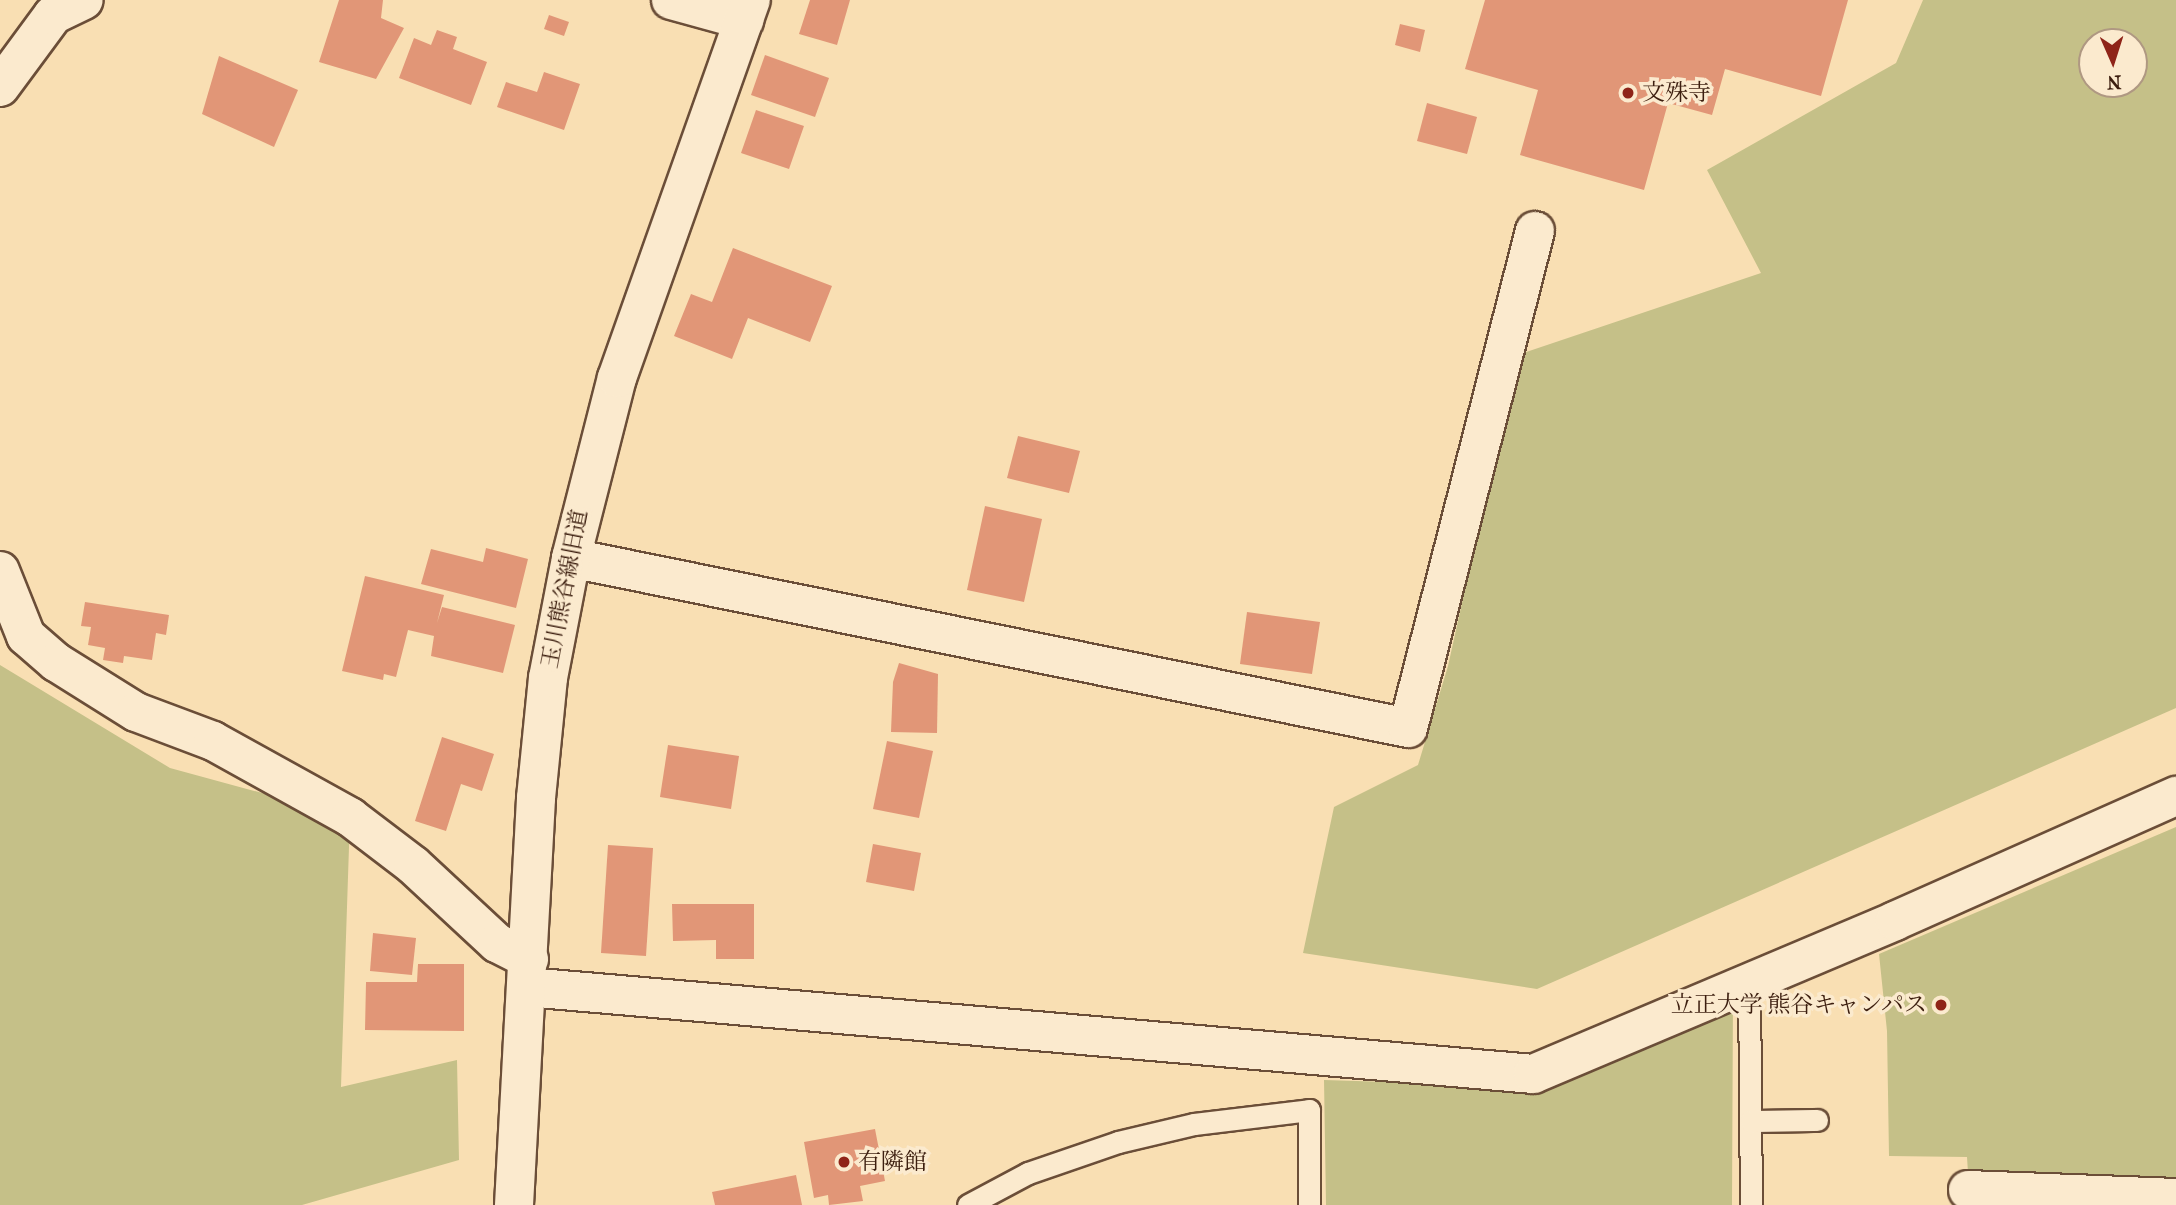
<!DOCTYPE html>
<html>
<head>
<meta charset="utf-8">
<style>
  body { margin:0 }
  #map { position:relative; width:2176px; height:1205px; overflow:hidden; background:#f9dfb3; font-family:"IM FELL French Canon","Noto Serif JP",serif }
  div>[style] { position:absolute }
  .green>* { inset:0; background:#c5c088 }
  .building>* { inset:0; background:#e19677 }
  .roads { filter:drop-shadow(2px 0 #6b4e38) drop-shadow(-2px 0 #6b4e38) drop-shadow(0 2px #6b4e38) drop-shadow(0 -2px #6b4e38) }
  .lane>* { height:21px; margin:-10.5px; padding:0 10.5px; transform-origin:10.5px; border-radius:10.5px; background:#fbeace }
  .street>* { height:38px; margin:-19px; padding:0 19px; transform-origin:19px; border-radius:19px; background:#fbeace }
  .secondary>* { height:38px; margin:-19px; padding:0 19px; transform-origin:19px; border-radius:19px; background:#fbeace }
  .dots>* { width:19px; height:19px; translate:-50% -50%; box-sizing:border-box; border:4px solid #fbeace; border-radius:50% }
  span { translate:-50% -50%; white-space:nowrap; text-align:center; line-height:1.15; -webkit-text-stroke:7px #fbeace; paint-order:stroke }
  .poi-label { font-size:23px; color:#3c1e0f }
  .left { translate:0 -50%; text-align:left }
  .right { translate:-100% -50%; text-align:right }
  .street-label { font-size:23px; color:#3c1e0f }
  .north { position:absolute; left:2078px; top:28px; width:70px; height:70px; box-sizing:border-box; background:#fbeace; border:2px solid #af9882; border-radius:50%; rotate:177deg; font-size:19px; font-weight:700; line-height:28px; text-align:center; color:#3c1e0f }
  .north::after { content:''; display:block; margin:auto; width:24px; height:32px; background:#8f2418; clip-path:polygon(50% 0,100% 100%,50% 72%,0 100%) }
</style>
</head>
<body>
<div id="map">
  <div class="green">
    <i style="clip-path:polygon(evenodd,1923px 0,2176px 0,2176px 708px,1537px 989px,1303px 953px,1334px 807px,1418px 765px,1448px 666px,1504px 413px,1523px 353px,1761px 273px,1707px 170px,1896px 63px,1923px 0,2092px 42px,2134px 42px,2134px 84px,2092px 84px,2092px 42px)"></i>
    <i style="clip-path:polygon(0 665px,170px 768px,350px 817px,341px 1087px,457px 1060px,459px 1160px,302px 1205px,0 1205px)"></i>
    <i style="clip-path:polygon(2176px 827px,2176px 1183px,1968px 1173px,1967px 1157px,1889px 1156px,1887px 1031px,1879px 954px)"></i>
    <i style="clip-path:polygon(1733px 994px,1732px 1205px,1326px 1205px,1324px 1080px,1518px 1086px)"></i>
  </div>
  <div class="building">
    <i style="clip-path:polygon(339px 0,383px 0,381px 18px,404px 28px,376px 79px,319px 62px)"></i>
    <i style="clip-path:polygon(810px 0,850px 0,837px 45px,799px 34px)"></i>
    <i style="clip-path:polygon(1485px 0,1848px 0,1821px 96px,1725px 69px,1712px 115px,1668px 103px,1644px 190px,1520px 155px,1538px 90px,1465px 69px)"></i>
    <i style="clip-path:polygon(549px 15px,569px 22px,564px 36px,544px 29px)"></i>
    <i style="clip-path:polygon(1400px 24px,1425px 30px,1420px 52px,1395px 45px)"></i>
    <i style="clip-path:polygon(437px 30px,457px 37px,453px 49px,487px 62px,471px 105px,399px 78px,414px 38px,431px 45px)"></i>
    <i style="clip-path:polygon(765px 55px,829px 78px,815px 117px,751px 95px)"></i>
    <i style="clip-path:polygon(219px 56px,298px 90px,274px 147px,202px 114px)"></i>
    <i style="clip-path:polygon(544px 72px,580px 84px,564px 130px,497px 107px,506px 82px,537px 92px)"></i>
    <i style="clip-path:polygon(1427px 103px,1477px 117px,1467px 154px,1417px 141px)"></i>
    <i style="clip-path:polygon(756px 110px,804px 126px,789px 169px,741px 153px)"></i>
    <i style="clip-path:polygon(733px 248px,832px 286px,810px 342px,748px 318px,732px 359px,674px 336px,691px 294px,712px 302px)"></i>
    <i style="clip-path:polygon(1018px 436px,1080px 451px,1069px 493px,1007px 478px)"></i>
    <i style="clip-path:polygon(985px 506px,1042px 519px,1024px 602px,967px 590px)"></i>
    <i style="clip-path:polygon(486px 548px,528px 559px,516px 608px,421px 584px,431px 549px,483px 562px)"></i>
    <i style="clip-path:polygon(365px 576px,444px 595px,437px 623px,442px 607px,515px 625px,503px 673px,431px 656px,434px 636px,408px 630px,396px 677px,384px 674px,383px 680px,342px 671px)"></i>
    <i style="clip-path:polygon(85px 602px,169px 615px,166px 635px,156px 633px,152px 660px,124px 656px,123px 663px,103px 660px,105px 648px,88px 645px,91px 627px,81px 626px)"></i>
    <i style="clip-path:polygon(1247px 612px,1320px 622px,1312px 674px,1240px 664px)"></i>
    <i style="clip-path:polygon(899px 663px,938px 674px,937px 733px,891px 732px,893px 682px)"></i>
    <i style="clip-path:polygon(442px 737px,494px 754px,482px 791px,461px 784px,446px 831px,415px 821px)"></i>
    <i style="clip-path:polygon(887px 741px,933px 751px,919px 818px,873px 809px)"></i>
    <i style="clip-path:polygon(668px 745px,739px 756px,731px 809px,660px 797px)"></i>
    <i style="clip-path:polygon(873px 844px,921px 853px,914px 891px,866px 882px)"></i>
    <i style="clip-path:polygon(608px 845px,653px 848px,646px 956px,601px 953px)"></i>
    <i style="clip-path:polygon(672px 904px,754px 904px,754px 959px,716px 959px,716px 940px,673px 941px)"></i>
    <i style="clip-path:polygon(373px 933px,416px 938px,412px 975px,370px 971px)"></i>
    <i style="clip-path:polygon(418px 964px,464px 964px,464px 1031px,365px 1030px,366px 982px,417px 982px)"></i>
    <i style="clip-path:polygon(875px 1129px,885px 1181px,860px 1186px,863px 1201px,829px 1205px,828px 1195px,814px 1198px,804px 1142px)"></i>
    <i style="clip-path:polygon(796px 1175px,802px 1205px,715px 1205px,712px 1192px)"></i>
  </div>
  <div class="roads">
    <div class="lane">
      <i style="left:1749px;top:982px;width:223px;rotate:89.5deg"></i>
      <i style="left:1751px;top:1121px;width:66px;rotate:-0.9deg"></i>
      <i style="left:968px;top:1205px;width:68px;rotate:-28.1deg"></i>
      <i style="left:1028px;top:1173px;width:95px;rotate:-19deg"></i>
      <i style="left:1118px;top:1142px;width:78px;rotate:-13.3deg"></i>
      <i style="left:1194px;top:1124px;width:116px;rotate:-6.9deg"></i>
      <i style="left:1309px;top:1110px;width:95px;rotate:90deg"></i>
    </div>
    <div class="street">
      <i style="left:671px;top:0;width:76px;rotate:15.3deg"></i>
      <i style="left:0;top:87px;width:89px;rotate:-53.6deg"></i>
      <i style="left:53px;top:15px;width:34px;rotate:-26deg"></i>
      <i style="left:571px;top:558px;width:854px;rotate:11.48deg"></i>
      <i style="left:1408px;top:728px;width:513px;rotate:-75.67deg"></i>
      <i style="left:0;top:571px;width:70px;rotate:68.2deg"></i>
      <i style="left:26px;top:636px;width:40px;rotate:41deg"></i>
      <i style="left:56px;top:662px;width:94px;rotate:32deg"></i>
      <i style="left:136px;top:712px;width:82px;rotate:20.6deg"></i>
      <i style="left:213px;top:741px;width:157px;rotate:29deg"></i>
      <i style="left:350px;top:817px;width:79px;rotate:37.3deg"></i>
      <i style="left:413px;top:865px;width:115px;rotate:42.9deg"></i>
      <i style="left:497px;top:943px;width:36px;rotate:27deg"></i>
      <i style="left:527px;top:987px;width:1010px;rotate:4.94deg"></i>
      <i style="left:1533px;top:1074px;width:393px;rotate:-22.9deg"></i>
      <i style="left:1895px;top:921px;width:308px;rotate:-24deg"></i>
      <i style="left:1968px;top:1190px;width:208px;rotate:2.2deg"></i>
    </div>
    <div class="secondary">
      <i style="left:514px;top:1205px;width:408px;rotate:-86.9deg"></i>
      <i style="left:536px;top:798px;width:121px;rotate:-84.3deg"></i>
      <i style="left:548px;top:678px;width:122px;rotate:-79.1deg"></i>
      <i style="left:571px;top:558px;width:186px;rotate:-75.7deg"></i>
      <i style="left:617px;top:378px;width:401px;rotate:-70.5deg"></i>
    </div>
  </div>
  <div class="dots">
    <i style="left:1628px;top:93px;background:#8f2418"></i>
    <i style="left:1941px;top:1005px;background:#8f2418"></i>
    <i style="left:844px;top:1162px;background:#8f2418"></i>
  </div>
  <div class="poi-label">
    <span class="left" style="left:1642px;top:93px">文殊寺</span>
    <span class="right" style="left:1927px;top:1005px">立正大学 熊谷キャンパス</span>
    <span class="left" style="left:858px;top:1162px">有隣館</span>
  </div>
  <div class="street-label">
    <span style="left:565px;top:589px;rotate:-79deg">玉川熊谷線旧道</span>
  </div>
  <div class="north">N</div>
</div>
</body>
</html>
